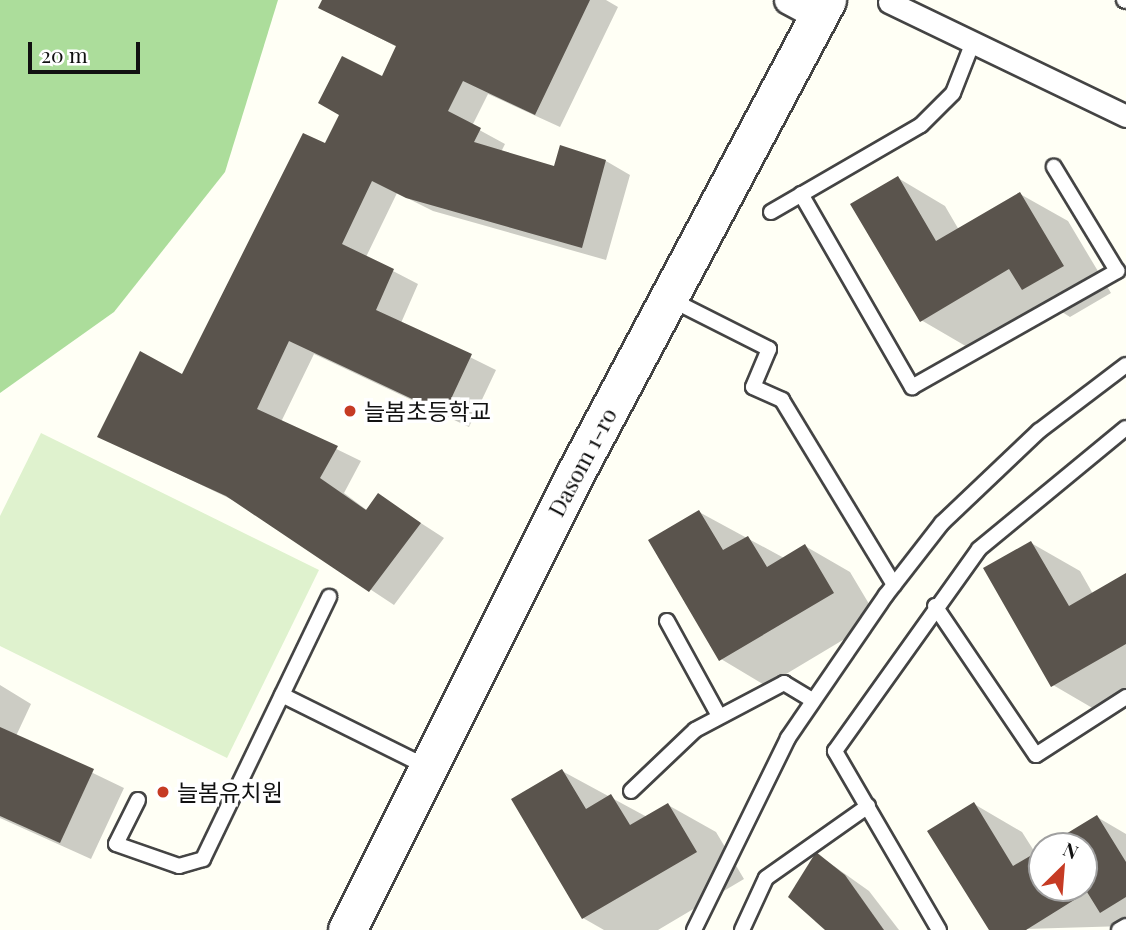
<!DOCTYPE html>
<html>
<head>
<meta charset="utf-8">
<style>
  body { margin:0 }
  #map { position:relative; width:1126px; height:930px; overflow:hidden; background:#fffff5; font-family:"Playfair Display","Noto Sans KR",serif }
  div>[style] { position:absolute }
  .forest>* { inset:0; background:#acdd9b }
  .pitch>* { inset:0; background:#dff2ce }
  .shadow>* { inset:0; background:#0003 }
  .building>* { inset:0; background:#5a544d }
  .roads { filter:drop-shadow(2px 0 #444) drop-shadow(-2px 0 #444) drop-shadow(0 2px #444) drop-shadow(0 -2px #444) }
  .service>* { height:14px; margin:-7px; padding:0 7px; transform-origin:7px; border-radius:7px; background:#fff }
  .pedestrian>* { height:21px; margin:-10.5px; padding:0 10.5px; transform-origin:10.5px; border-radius:10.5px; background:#fff }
  .minor>* { height:28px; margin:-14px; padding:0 14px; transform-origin:14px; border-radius:14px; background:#fff }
  .tertiary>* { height:37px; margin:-18.5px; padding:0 18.5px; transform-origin:18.5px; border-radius:18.5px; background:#fff }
  .dots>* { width:19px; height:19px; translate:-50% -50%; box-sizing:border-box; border:4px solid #fff; border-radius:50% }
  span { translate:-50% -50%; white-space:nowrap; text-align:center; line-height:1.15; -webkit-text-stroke:7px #fff; paint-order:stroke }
  .poi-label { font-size:23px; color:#111 }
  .left { translate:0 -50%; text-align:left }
  .street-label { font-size:23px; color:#111 }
  .north { position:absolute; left:1028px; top:832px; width:70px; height:70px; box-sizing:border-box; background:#fff; border:2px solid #a0a0a0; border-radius:50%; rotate:25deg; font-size:19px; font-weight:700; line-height:28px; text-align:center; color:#111 }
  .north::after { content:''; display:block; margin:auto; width:24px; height:32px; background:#c63b24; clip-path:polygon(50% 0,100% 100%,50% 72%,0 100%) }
  .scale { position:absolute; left:28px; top:42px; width:112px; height:32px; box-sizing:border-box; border:4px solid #111; border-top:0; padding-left:9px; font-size:21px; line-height:24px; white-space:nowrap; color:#111; -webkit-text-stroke:5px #fff; paint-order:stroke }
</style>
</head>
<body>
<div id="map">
  <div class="forest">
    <i style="clip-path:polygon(0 0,278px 0,225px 172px,114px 312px,0 393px)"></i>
  </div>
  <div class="pitch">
    <i style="clip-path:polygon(41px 433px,319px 570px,227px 758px,0 646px,0 516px)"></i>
  </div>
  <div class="shadow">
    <i style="clip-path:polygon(324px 0,606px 0,618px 7px,560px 127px,488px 94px,472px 126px,505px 144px,501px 152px,555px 168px,606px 161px,630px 175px,606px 260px,433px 211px,397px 193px,366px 257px,418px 284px,401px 323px,496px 370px,469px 427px,314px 354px,281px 422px,361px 461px,344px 493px,368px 511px,379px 496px,444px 538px,394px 605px,241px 504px,99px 436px,183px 376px,326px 145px,382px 78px,397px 47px,320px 7px)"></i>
    <i style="clip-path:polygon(898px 178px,945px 206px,959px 230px,1020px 194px,1068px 221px,1111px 293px,1070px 317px,1046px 302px,969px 348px,921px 320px)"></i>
    <i style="clip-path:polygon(699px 512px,784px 558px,805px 546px,850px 572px,878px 619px,766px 686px,721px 659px)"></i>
    <i style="clip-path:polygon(1031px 543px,1080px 571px,1093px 594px,1126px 575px,1126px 699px,1101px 713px,1053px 685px)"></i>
    <i style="clip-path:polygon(0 685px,31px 704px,16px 736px,124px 788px,91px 859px,0 818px)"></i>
    <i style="clip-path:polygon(562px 771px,647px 817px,668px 805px,716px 832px,744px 879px,658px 930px,604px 930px,583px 918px)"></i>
    <i style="clip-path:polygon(974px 804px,1022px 832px,1036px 854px,1042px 851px,1042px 888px,1084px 888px,1084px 846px,1050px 846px,1097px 817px,1126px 834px,1126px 926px,991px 930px)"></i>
    <i style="clip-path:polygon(817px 854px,869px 891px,899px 930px,827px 930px)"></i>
  </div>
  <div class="building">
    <i style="clip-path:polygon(322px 0,590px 0,535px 115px,463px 81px,448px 111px,481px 128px,474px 142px,554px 166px,560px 145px,606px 160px,582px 248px,406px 198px,372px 181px,342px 244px,394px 269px,376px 310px,472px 354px,444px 414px,289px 341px,257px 409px,338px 446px,320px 478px,366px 510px,378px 493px,421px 523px,369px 592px,226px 496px,97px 437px,140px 351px,182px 374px,303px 133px,325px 143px,339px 115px,318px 103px,342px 56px,382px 76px,396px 46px,318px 8px)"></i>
    <i style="clip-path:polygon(898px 176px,936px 241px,1020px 192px,1064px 266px,1022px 290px,1009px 269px,920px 322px,850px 204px)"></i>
    <i style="clip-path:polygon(699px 510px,723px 550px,748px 536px,767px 567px,805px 544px,834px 593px,719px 661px,648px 540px)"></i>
    <i style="clip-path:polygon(1031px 541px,1069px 606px,1126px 573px,1126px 644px,1051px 687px,983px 568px)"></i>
    <i style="clip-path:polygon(0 727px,94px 769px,60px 843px,0 816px)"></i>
    <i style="clip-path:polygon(562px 769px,586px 809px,611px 794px,630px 825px,668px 803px,697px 852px,582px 919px,511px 799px)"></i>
    <i style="clip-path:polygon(974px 802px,1013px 866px,1042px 849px,1042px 888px,1084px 888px,1084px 846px,1046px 846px,1097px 815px,1126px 862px,1126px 897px,1100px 913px,1087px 892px,1026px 930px,989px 930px,927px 831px)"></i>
    <i style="clip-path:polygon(816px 852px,845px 875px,884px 930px,825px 930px,788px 897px)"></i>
  </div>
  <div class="roads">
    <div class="service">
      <i style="left:1124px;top:0;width:2px;rotate:27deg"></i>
      <i style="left:801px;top:194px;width:223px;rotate:60.1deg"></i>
      <i style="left:912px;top:387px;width:236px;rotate:-29.5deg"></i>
      <i style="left:1117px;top:271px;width:122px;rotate:-121.2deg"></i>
      <i style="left:771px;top:212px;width:173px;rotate:-30.1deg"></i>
      <i style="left:921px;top:125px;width:45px;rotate:-45deg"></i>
      <i style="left:953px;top:93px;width:55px;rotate:-68.6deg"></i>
      <i style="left:670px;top:299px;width:111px;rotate:26.8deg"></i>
      <i style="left:769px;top:349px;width:41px;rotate:112.8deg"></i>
      <i style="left:753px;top:387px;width:32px;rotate:24deg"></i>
      <i style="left:782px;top:400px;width:216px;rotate:58.8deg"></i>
      <i style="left:935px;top:606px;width:180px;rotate:55.9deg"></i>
      <i style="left:1036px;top:755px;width:107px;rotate:-32.8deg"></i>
      <i style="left:667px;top:621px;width:108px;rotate:61.3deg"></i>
      <i style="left:282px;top:695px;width:162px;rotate:26.4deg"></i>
      <i style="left:631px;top:791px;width:88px;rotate:-43.6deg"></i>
      <i style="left:695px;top:730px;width:101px;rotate:-27.8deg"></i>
      <i style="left:784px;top:683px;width:31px;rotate:31deg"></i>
      <i style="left:138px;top:800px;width:49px;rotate:116.6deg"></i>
      <i style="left:116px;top:844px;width:67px;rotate:19.2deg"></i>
      <i style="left:179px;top:866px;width:25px;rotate:-16deg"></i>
      <i style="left:203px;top:859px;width:291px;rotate:-64.3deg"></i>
      <i style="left:694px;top:930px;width:214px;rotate:-63.9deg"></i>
      <i style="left:788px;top:738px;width:173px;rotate:-55.6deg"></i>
      <i style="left:886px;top:595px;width:91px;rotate:-52.1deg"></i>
      <i style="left:942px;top:523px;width:134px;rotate:-43.5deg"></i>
      <i style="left:1039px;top:431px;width:109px;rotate:-37.2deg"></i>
      <i style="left:742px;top:930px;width:57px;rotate:-65.2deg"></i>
      <i style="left:766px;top:878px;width:125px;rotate:-35.2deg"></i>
      <i style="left:939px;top:930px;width:207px;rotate:-120.2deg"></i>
      <i style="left:835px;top:751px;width:248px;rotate:-54.5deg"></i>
      <i style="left:979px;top:549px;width:190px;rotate:-39.5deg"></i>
      <i style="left:1119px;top:930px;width:8px;rotate:-30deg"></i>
    </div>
    <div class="pedestrian">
      <i style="left:889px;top:2px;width:263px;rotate:25.7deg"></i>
    </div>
    <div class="minor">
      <i style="left:789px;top:0;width:34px;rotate:28deg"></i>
    </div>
    <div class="tertiary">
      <i style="left:347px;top:930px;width:510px;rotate:-63.43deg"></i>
      <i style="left:575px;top:474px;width:537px;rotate:-62deg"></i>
    </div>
  </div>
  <div class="dots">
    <i style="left:350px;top:411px;background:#c63b24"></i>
    <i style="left:163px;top:792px;background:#c63b24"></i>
  </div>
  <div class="poi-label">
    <span class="left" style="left:364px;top:411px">늘봄초등학교</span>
    <span class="left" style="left:177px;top:792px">늘봄유치원</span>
  </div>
  <div class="street-label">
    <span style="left:582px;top:462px;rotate:-62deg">Dasom 1-ro</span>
  </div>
  <div class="north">N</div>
  <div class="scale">20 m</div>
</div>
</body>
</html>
